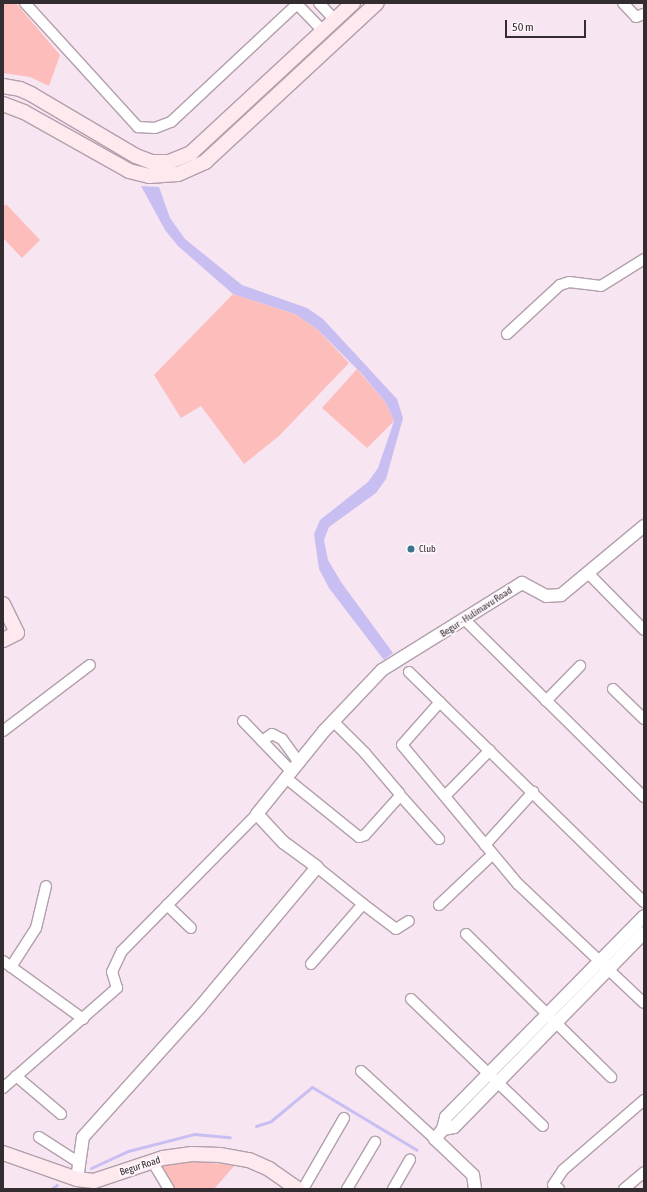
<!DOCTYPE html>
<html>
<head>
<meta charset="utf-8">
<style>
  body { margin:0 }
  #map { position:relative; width:647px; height:1192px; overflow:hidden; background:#f8e5f2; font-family:"Asap Condensed",sans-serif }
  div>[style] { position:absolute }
  .green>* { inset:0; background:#fdbebb }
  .water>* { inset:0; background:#c8bef2 }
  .stream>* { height:3px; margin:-1.5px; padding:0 1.5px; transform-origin:1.5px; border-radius:1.5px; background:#c8bef2 }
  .roads { filter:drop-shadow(1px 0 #b29fac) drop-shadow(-1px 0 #b29fac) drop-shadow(0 1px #b29fac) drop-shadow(0 -1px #b29fac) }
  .minor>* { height:10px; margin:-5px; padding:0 5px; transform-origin:5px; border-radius:5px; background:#fff }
  .tertiary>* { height:12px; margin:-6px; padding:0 6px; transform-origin:6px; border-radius:6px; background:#fff }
  .secondary>* { height:14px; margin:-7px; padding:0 7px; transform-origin:7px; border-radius:7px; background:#fee9ef }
  .dots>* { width:11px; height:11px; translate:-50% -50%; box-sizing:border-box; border:2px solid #fef6fb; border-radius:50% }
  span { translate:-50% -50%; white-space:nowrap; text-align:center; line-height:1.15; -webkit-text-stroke:4px #fef6fb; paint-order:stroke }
  .poi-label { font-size:10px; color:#332c31 }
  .left { translate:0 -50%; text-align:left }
  .street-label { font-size:10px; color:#332c31 }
  .frame { position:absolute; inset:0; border:4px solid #332c31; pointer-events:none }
  .scale { position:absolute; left:505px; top:20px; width:81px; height:18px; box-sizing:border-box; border:2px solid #332c31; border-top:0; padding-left:5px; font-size:12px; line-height:14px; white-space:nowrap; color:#332c31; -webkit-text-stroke:3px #fef6fb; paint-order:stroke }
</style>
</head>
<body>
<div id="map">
  <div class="green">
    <i style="clip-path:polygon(3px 3px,16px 3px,60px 55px,49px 86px,30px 77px,3px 73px)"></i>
    <i style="clip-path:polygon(6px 204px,40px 240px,22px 258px,3px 238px,3px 207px)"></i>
    <i style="clip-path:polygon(233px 294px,295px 314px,317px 329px,349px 363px,279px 436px,244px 464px,201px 406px,181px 418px,154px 375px)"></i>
    <i style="clip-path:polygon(357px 369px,386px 403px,394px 421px,367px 448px,322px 408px)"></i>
    <i style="clip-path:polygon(188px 1161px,235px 1165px,214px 1189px,172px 1189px,158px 1165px)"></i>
  </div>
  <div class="water">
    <i style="clip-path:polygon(141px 186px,159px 187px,170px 218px,185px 239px,242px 285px,307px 308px,323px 319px,397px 399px,403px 418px,386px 479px,376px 493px,329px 527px,324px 540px,328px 560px,341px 582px,393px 653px,384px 660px,329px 588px,319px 569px,314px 534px,320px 520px,368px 482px,378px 468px,394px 421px,386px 403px,362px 374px,317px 329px,295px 314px,233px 294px,178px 246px,165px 230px)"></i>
  </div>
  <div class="stream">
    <i style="left:256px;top:1126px;width:16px;rotate:-18deg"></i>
    <i style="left:271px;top:1121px;width:53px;rotate:-39.7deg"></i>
    <i style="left:312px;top:1087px;width:122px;rotate:31deg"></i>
    <i style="left:91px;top:1168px;width:41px;rotate:-24.7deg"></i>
    <i style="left:128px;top:1151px;width:68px;rotate:-14.4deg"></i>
    <i style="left:194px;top:1134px;width:36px;rotate:5deg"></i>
    <i style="left:51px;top:1189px;width:7px;rotate:-34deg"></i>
  </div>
  <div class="roads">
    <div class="minor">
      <i style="left:25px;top:3px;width:168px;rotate:47.7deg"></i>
      <i style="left:138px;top:127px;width:17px;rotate:3deg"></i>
      <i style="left:155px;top:128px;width:17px;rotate:-21deg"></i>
      <i style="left:171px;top:122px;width:173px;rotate:-43.1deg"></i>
      <i style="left:296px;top:3px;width:39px;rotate:46deg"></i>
      <i style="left:319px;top:3px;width:23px;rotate:47deg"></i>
      <i style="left:623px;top:3px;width:19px;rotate:47deg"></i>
      <i style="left:636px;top:17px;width:9px;rotate:-21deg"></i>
      <i style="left:507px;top:334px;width:72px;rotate:-42.8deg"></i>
      <i style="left:560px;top:285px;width:9px;rotate:-18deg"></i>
      <i style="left:569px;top:282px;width:32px;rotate:7deg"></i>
      <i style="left:601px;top:286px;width:51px;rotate:-32.1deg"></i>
      <i style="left:588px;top:573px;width:80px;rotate:45.5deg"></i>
      <i style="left:465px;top:620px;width:252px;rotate:44.7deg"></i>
      <i style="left:409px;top:672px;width:329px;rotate:44.4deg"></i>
      <i style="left:613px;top:689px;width:43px;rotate:44.1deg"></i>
      <i style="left:546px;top:701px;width:49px;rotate:-45.8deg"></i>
      <i style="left:440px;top:702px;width:57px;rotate:131.5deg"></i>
      <i style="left:402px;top:745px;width:181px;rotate:50.2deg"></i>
      <i style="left:518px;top:884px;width:173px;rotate:43.4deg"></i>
      <i style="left:243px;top:721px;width:69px;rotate:46.2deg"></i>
      <i style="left:3px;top:731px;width:109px;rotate:-37.2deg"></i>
      <i style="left:262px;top:741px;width:12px;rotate:-35deg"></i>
      <i style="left:272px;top:734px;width:11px;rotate:27deg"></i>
      <i style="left:282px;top:739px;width:29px;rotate:54deg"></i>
      <i style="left:286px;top:778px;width:94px;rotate:38.9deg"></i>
      <i style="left:359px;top:837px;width:6px;rotate:-18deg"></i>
      <i style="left:365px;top:835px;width:51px;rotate:-48.2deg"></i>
      <i style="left:399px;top:797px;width:4px;rotate:-90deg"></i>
      <i style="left:399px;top:793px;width:52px;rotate:-130.4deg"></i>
      <i style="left:365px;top:753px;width:45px;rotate:-135deg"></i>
      <i style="left:400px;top:795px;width:59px;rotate:48.4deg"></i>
      <i style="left:445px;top:796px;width:64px;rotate:-45.6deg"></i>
      <i style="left:485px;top:845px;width:72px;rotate:-47.8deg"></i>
      <i style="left:363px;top:904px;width:41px;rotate:37.1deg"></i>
      <i style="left:396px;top:929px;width:15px;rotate:-32deg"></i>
      <i style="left:167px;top:905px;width:33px;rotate:44deg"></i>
      <i style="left:439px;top:905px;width:74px;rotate:-43.4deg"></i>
      <i style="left:466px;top:934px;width:204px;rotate:44.6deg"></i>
      <i style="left:3px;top:961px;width:99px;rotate:35.9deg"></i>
      <i style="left:311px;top:964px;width:79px;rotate:-49.1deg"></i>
      <i style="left:363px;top:904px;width:59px;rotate:-141.2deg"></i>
      <i style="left:11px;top:967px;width:46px;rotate:-57.3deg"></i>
      <i style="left:36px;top:928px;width:43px;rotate:-76.6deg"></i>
      <i style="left:411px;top:999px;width:183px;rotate:43.9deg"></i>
      <i style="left:361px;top:1071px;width:100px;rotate:42.6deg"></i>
      <i style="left:16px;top:1076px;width:59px;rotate:40.2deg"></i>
      <i style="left:3px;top:1088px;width:152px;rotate:-41.3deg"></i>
      <i style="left:117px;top:988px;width:17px;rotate:-107deg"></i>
      <i style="left:112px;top:972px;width:23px;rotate:-65deg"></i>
      <i style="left:122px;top:951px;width:192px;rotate:-45.4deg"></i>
      <i style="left:39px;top:1137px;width:46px;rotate:32.7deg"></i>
      <i style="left:152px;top:1161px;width:33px;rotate:59deg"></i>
      <i style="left:303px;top:1189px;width:82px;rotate:-60deg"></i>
      <i style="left:347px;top:1189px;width:55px;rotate:-59.2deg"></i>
      <i style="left:393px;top:1189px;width:34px;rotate:-60deg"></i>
      <i style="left:559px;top:1189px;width:7px;rotate:-146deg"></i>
      <i style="left:553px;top:1185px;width:18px;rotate:-56deg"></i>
      <i style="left:563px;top:1170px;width:107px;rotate:-40.8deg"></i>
      <i style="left:624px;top:1189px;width:26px;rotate:-40deg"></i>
    </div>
    <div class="tertiary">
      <i style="left:443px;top:1129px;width:11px;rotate:-10deg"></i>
      <i style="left:454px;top:1127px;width:272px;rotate:-45.6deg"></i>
      <i style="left:77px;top:1179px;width:42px;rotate:-81.9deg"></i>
      <i style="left:83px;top:1137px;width:175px;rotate:-48deg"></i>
      <i style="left:200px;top:1007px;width:182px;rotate:-50.1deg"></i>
      <i style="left:317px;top:867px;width:42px;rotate:-143.7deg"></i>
      <i style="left:283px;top:842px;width:38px;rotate:-133deg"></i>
      <i style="left:257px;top:814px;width:107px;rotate:-51.1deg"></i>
      <i style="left:324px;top:731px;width:84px;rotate:-46.4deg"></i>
      <i style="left:382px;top:670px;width:165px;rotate:-31.9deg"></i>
      <i style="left:522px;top:583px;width:27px;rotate:28deg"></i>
      <i style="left:546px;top:596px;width:15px;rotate:-4deg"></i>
      <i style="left:561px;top:595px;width:108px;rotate:-39.7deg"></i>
      <i style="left:475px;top:1189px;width:14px;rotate:-98deg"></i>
      <i style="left:473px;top:1175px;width:52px;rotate:-136.5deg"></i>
      <i style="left:435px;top:1139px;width:13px;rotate:-51deg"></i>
      <i style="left:443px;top:1129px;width:12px;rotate:-76deg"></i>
      <i style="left:446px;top:1117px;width:282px;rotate:-45.4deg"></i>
    </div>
    <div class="secondary">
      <i style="left:3px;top:86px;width:17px;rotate:10deg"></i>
      <i style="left:20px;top:89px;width:12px;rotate:24deg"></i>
      <i style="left:31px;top:94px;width:122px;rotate:30.6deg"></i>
      <i style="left:136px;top:156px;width:17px;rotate:21deg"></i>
      <i style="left:152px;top:162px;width:17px"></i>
      <i style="left:169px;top:162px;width:24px;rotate:-22deg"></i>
      <i style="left:191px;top:153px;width:221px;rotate:-42.8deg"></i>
      <i style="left:3px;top:104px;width:22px;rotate:21deg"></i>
      <i style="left:24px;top:112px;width:120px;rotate:29.3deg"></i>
      <i style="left:129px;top:171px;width:21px;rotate:14deg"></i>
      <i style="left:149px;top:176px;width:29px;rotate:-4deg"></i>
      <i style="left:178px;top:174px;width:30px;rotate:-24deg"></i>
      <i style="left:205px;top:162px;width:234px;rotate:-42.8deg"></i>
      <i style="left:3px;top:604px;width:32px;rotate:64deg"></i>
      <i style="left:17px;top:633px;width:16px;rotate:153deg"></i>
      <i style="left:3px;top:1153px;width:78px;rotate:19.4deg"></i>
      <i style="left:77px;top:1179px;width:17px;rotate:7deg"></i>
      <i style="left:94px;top:1181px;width:73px;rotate:-18.4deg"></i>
      <i style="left:163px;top:1158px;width:29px;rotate:-8deg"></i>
      <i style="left:192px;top:1154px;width:28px;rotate:2deg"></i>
      <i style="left:220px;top:1155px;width:29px;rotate:10deg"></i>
      <i style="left:249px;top:1160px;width:22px;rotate:24deg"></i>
      <i style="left:269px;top:1169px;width:35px;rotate:35deg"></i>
    </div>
  </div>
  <div class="dots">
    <i style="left:411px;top:549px;background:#3a758d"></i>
  </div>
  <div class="poi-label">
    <span class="left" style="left:419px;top:549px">Club</span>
  </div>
  <div class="street-label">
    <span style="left:476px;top:612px;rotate:-33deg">Begur - Hulimavu Road</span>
    <span style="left:140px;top:1166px;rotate:-18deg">Begur Road</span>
  </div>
  <div class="frame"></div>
  <div class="scale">50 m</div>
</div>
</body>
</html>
